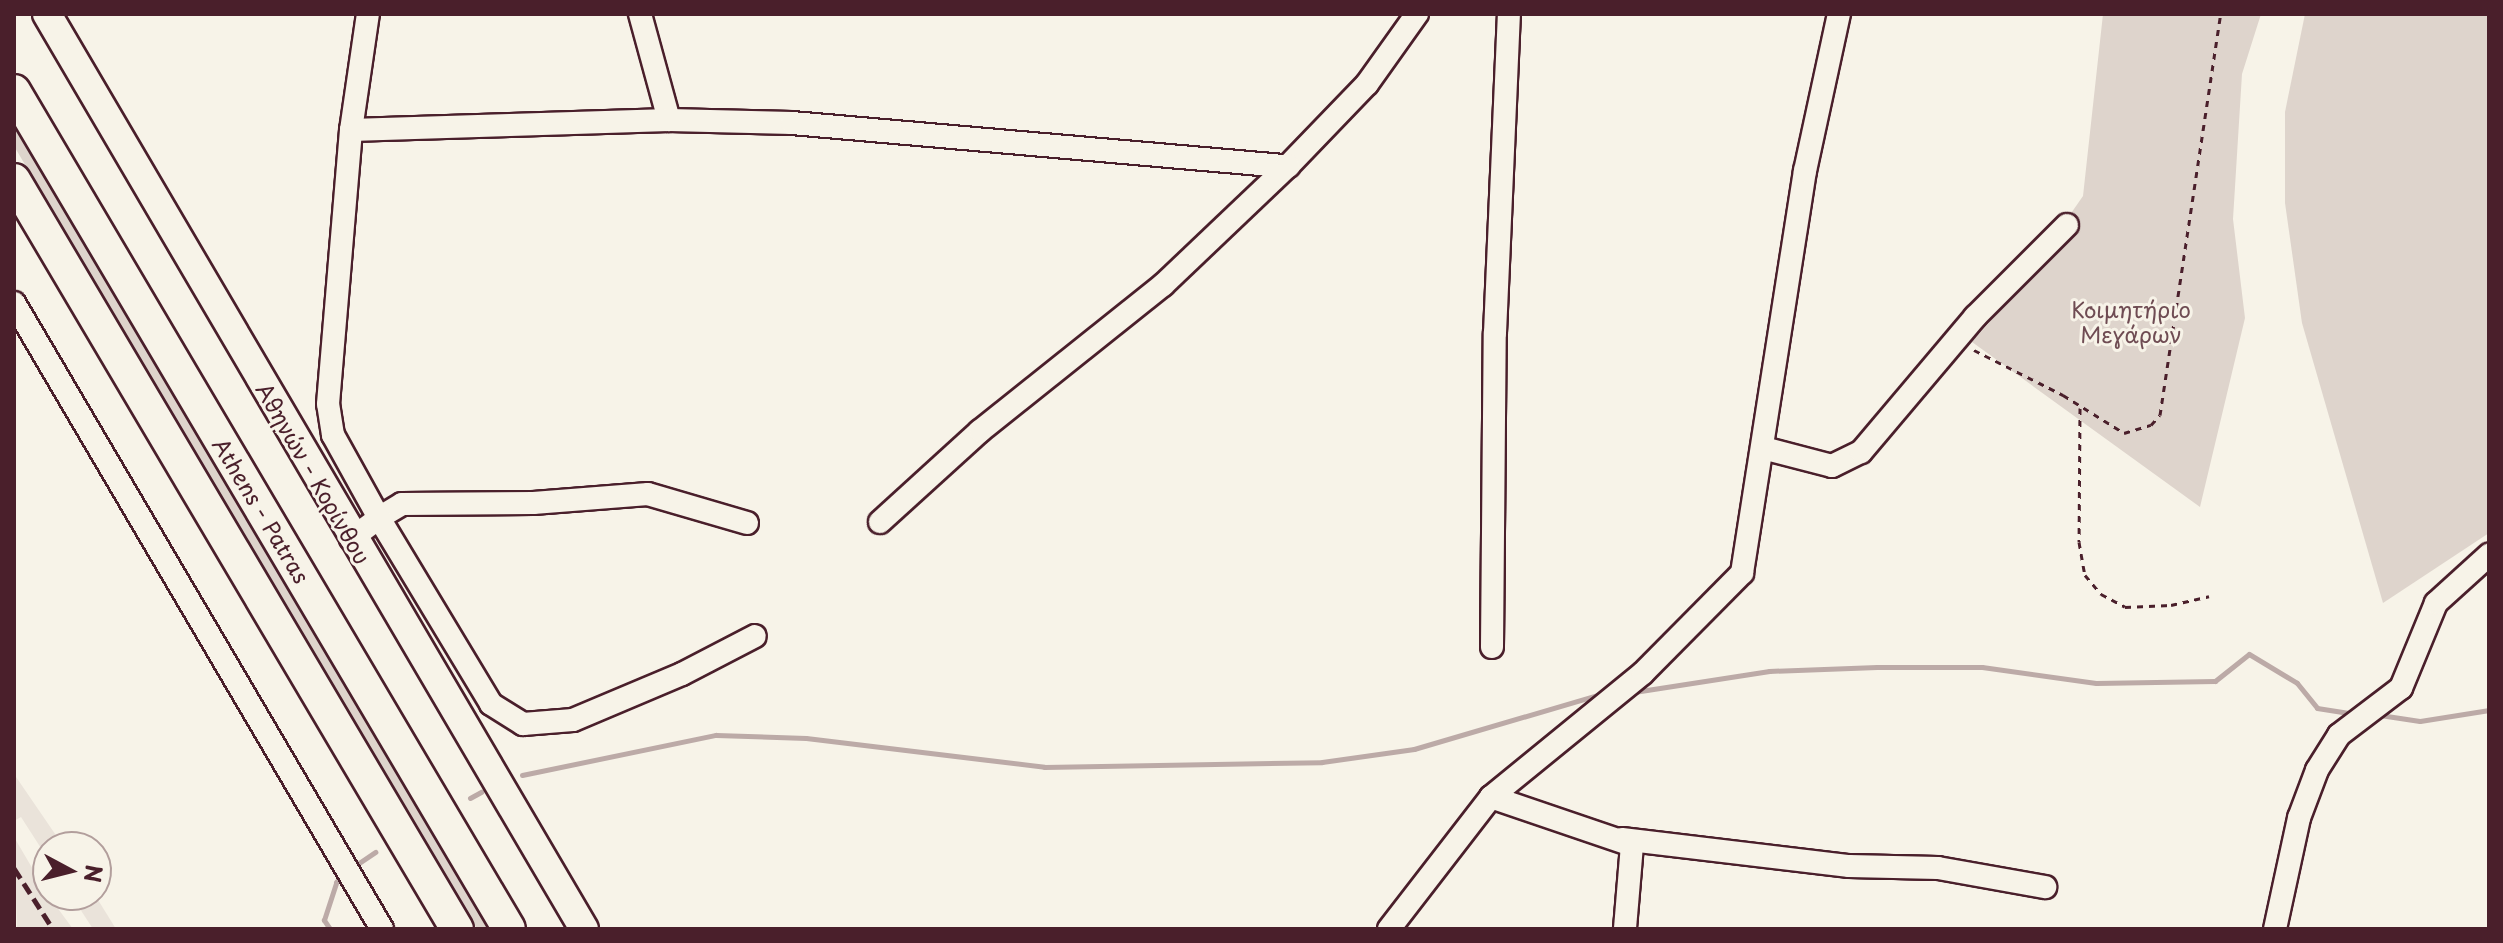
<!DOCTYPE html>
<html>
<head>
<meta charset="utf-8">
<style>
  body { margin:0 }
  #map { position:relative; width:2503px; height:943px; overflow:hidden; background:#f7f3e8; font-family:"Playpen Sans",sans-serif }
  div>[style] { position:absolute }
  .built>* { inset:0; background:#eae3da }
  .green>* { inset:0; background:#ded4cc }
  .stream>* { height:5px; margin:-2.5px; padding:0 2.5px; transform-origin:2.5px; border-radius:2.5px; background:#bcaaa7 }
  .path>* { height:3px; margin-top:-1.5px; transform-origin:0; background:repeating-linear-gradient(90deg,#4a1f2b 0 6px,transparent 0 12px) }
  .roads { filter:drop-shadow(2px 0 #4a1f2b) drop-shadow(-2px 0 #4a1f2b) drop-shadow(0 2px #4a1f2b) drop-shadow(0 -2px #4a1f2b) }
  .minor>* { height:22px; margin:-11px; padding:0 11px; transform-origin:11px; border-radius:11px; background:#f7f3e8 }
  .major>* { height:28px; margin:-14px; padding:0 14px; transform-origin:14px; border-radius:14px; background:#f7f3e8 }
  .highway>* { height:32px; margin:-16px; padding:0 16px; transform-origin:16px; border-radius:16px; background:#f7f3e8 }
  .rail>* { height:5px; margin-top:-2.5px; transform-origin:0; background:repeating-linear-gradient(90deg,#4a1f2b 0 12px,transparent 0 18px) }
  span { translate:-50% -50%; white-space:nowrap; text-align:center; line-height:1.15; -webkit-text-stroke:6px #f7f3e8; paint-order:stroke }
  .park-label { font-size:22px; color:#6f4c53 }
  .street-label { font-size:22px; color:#4a1f2b }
  .frame { position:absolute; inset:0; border:16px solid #4a1f2b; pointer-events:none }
  .north { position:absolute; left:32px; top:831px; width:80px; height:80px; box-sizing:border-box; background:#f7f3e8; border:2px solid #b29e9c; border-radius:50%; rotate:97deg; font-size:22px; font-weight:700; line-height:32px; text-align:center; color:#4a1f2b }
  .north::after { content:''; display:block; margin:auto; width:28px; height:36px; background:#4a1f2b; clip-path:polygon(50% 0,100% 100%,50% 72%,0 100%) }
</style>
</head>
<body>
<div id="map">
  <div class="built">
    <i style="clip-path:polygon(14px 774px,64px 847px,48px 847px,48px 859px,21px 817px,14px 821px)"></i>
    <i style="clip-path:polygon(14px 837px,48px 895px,73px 929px,17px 929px)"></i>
    <i style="clip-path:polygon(71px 895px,95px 895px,116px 929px,93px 929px)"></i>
  </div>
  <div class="green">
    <i style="clip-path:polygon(2103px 14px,2261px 14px,2242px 74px,2233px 219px,2245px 318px,2200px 507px,1972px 342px,2015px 294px,2083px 196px)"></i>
    <i style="clip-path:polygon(2305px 14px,2489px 14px,2489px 533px,2383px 603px,2302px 323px,2285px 203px,2285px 112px)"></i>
    <i style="clip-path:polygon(14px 126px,488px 929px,477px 929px,14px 146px)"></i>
  </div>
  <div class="stream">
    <i style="left:1634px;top:692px;width:137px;rotate:-8.8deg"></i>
    <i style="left:1769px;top:671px;width:108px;rotate:-2.1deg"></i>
    <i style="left:1877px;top:667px;width:105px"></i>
    <i style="left:1982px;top:667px;width:115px;rotate:8deg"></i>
    <i style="left:2096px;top:683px;width:119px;rotate:-1deg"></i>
    <i style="left:2215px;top:681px;width:43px;rotate:-38.5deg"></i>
    <i style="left:2249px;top:654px;width:56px;rotate:31.1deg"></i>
    <i style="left:2297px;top:683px;width:32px;rotate:51deg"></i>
    <i style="left:2317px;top:708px;width:37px;rotate:9deg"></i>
    <i style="left:2380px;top:715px;width:40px;rotate:8.5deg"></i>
    <i style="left:2420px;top:721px;width:70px;rotate:-9.1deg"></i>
    <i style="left:522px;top:775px;width:198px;rotate:-11.7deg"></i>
    <i style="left:716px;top:735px;width:90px;rotate:1.9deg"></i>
    <i style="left:806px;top:738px;width:240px;rotate:6.9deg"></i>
    <i style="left:1044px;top:767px;width:278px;rotate:-1deg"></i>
    <i style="left:1322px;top:762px;width:93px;rotate:-8deg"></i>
    <i style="left:1414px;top:749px;width:191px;rotate:-16.4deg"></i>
    <i style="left:470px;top:798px;width:13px;rotate:-29deg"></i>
    <i style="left:353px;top:867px;width:27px;rotate:-34deg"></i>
    <i style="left:330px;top:929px;width:11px;rotate:-124deg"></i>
    <i style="left:324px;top:920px;width:40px;rotate:-72deg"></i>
    <i style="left:336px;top:882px;width:8px;rotate:-45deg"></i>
  </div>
  <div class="path">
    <i style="left:1974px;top:350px;width:100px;rotate:26.8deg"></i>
    <i style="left:2063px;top:395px;width:72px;rotate:31.9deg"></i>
    <i style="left:2124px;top:433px;width:28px;rotate:-17deg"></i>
    <i style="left:2151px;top:425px;width:13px;rotate:-48deg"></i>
    <i style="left:2160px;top:415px;width:406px;rotate:-81.4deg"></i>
    <i style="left:2080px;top:408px;width:134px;rotate:90.4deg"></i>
    <i style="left:2079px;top:542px;width:34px;rotate:80deg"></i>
    <i style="left:2085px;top:575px;width:25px;rotate:50deg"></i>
    <i style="left:2101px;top:594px;width:27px;rotate:28deg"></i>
    <i style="left:2125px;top:607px;width:46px;rotate:-2.5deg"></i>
    <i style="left:2171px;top:605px;width:39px;rotate:-13deg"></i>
  </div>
  <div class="roads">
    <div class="minor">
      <i style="left:640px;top:14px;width:110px;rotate:74.7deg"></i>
      <i style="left:351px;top:130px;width:318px;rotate:-1.8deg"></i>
      <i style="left:669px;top:120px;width:123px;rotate:1.4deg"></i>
      <i style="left:792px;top:123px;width:498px;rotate:5deg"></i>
      <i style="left:1288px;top:166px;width:114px;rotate:-46.1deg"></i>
      <i style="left:1367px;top:84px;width:86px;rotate:-54.5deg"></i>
      <i style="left:14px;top:303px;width:726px;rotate:59.55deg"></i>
      <i style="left:1763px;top:448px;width:71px;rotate:14.6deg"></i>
      <i style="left:1832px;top:466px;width:32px;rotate:-26deg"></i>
      <i style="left:1861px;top:452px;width:177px;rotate:-49.8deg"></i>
      <i style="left:1975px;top:317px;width:130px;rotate:-45deg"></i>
      <i style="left:880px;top:522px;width:135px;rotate:-42.3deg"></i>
      <i style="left:980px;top:431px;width:234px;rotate:-38.6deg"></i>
      <i style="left:1163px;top:285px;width:173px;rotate:-43.6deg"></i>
      <i style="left:747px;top:523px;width:103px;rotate:-163.7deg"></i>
      <i style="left:648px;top:494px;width:115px;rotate:175.5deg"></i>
      <i style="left:533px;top:503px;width:131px;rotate:179.6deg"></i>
      <i style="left:402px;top:504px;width:27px;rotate:149deg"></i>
      <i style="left:379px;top:518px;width:217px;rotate:58.9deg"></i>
      <i style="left:491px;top:704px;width:38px;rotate:32deg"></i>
      <i style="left:523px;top:724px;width:50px;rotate:-4.6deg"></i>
      <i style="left:573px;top:720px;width:118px;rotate:-22.9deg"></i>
      <i style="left:682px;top:674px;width:82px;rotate:-27.5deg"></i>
      <i style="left:351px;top:539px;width:35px;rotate:-37deg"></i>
      <i style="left:379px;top:518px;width:95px;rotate:-119deg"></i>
      <i style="left:333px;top:435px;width:31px;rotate:-99deg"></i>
      <i style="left:328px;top:404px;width:275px;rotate:-85.2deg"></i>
      <i style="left:351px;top:130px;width:117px;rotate:-81.7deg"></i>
      <i style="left:1492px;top:647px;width:314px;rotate:-89.5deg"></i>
      <i style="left:1495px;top:333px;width:319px;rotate:-87.5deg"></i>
      <i style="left:1491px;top:797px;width:149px;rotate:18.8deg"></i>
      <i style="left:1632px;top:845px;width:84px;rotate:94.8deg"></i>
      <i style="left:1622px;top:839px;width:229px;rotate:6.8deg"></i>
      <i style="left:1849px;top:866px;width:89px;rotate:1.3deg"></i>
      <i style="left:1938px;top:868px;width:109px;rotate:10.1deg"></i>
      <i style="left:1389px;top:929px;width:167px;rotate:-52.3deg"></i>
      <i style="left:1491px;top:797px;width:196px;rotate:-39.2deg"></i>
      <i style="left:1643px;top:673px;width:141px;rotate:-45.3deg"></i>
      <i style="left:1742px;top:573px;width:407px;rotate:-81.1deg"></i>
      <i style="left:1805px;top:171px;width:161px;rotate:-77.8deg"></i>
      <i style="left:2275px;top:929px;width:114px;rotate:-77.8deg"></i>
      <i style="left:2299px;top:818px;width:51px;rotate:-69.4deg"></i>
      <i style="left:2317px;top:770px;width:41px;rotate:-57.8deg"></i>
      <i style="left:2339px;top:735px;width:78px;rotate:-37.2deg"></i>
      <i style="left:2401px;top:688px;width:92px;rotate:-67.6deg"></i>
      <i style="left:2436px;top:603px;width:72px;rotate:-42.2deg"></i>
    </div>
    <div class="major">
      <i style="left:47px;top:14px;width:1061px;rotate:59.59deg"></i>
    </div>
    <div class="highway">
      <i style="left:14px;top:91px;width:973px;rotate:59.43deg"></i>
      <i style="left:14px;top:180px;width:870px;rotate:59.4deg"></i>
    </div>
  </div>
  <div class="rail">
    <i style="left:14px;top:868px;width:72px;rotate:57.4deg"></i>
  </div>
  <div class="park-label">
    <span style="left:2131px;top:321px">Κοιμητήριο<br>Μεγάρων</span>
  </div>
  <div class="street-label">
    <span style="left:314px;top:473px;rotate:60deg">Αθηνών - Κορίνθου</span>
    <span style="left:262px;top:510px;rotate:59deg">Athens - Patras</span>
  </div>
  <div class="frame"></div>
  <div class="north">N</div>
</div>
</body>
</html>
